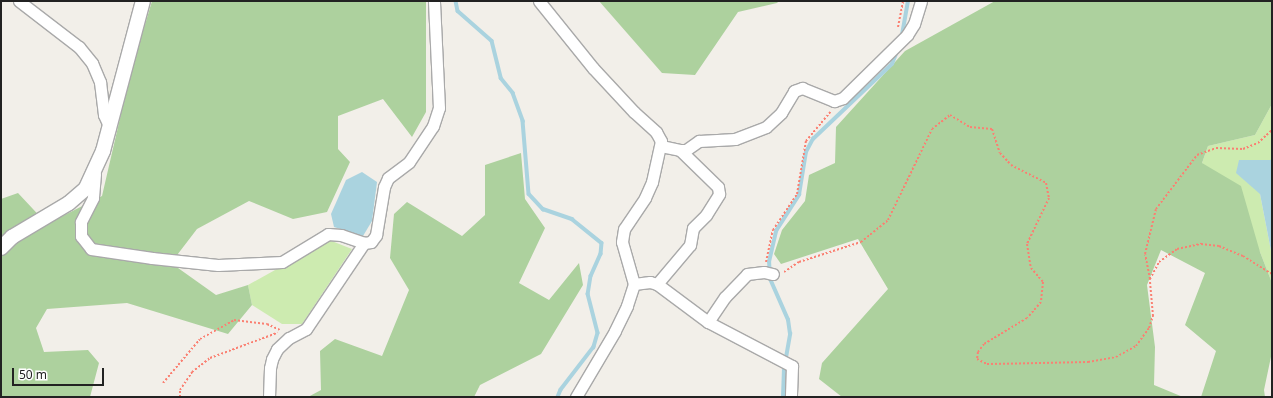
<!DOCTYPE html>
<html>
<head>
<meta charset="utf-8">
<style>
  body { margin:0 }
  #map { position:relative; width:1273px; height:398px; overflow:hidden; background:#f2efe9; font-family:"Noto Sans",sans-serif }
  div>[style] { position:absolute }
  .grass>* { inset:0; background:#cdebb0 }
  .forest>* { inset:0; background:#add19e }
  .water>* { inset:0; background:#aad3df }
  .stream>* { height:3.5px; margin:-1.75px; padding:0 1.75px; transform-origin:1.75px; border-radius:1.75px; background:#aad3df }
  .path>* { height:2px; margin-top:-1px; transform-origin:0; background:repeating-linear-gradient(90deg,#fa8072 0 2px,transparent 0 4px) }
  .roads { filter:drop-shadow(1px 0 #a9a9a9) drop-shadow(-1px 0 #a9a9a9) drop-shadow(0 1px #a9a9a9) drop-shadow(0 -1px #a9a9a9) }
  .minor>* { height:11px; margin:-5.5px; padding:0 5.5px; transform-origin:5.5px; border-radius:5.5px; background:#fff }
  .tertiary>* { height:14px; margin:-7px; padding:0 7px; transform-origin:7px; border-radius:7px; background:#fff }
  span { translate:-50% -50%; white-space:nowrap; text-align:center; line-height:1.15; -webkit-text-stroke:3px #fff; paint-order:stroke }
  .frame { position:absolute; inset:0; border:2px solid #222; pointer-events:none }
  .scale { position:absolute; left:12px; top:368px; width:92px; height:18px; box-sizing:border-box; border:2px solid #222; border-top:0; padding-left:5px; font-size:12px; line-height:14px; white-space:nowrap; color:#222; -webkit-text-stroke:3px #fff; paint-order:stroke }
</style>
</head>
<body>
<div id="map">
  <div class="grass">
    <i style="clip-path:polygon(1272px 104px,1272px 159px,1260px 194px,1272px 256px,1272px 283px,1260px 252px,1202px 163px,1208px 146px,1255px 135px)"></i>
    <i style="clip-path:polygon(329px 240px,352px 249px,302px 324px,282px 324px,252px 305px,248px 285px)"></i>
  </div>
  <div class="forest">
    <i style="clip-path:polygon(152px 1px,426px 1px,426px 112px,412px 137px,383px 99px,338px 116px,338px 149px,350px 162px,327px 212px,293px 219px,249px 201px,197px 229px,171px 263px,216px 295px,248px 285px,252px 305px,228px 334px,127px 303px,47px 309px,36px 328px,44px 352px,88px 350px,99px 363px,90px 397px,1px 397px,1px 199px,18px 193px,47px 224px,102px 196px,130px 75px)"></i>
    <i style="clip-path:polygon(599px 1px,779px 1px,777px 3px,738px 12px,695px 75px,662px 73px)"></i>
    <i style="clip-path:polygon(995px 1px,1272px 1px,1272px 104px,1255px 135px,1208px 146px,1202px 163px,1241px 186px,1260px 252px,1272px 283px,1272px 352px,1264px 390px,1265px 397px,1201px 397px,1216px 351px,1185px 325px,1205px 273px,1161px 250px,1147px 285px,1155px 347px,1154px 385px,1183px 397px,842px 397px,819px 379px,822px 363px,888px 289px,858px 239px,781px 264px,774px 254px,782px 230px,805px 201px,809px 175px,835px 163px,836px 127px,905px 51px)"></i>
    <i style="clip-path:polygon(521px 153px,525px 199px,545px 228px,519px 283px,549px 300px,579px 263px,583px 285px,541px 354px,480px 385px,474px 397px,308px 397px,321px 390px,320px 351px,335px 339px,382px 356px,409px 290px,390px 258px,394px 214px,407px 202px,462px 236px,485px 215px,485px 165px)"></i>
  </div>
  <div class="water">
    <i style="clip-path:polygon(1272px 159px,1272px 256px,1260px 194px,1236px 173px,1239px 160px,1270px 160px)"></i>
    <i style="clip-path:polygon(362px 172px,377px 182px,372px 221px,363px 236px,334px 227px,331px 214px,346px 180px)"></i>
  </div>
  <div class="stream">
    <i style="left:456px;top:1px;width:10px;rotate:79deg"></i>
    <i style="left:458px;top:11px;width:45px;rotate:41.4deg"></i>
    <i style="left:492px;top:41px;width:38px;rotate:76deg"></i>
    <i style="left:501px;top:78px;width:19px;rotate:51deg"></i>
    <i style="left:513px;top:93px;width:30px;rotate:70deg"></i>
    <i style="left:523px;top:121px;width:73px;rotate:85.3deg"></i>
    <i style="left:529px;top:194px;width:21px;rotate:47deg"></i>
    <i style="left:543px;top:209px;width:31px;rotate:19deg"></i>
    <i style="left:572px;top:219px;width:38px;rotate:39deg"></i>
    <i style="left:602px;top:243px;width:11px;rotate:95deg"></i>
    <i style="left:601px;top:254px;width:24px;rotate:114deg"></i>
    <i style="left:591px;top:276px;width:18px;rotate:99deg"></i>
    <i style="left:588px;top:294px;width:40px;rotate:75.6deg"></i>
    <i style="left:598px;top:333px;width:15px;rotate:106deg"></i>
    <i style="left:594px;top:347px;width:54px;rotate:127.5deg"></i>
    <i style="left:561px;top:390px;width:8px;rotate:113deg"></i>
    <i style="left:902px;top:35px;width:35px;rotate:-80deg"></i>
    <i style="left:783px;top:397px;width:28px;rotate:-88deg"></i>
    <i style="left:784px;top:369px;width:36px;rotate:-80deg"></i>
    <i style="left:790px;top:334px;width:14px;rotate:-98deg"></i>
    <i style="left:788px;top:320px;width:45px;rotate:-113.7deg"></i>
    <i style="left:770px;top:279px;width:17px;rotate:-93deg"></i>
    <i style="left:769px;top:262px;width:32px;rotate:-77deg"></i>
    <i style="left:776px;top:231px;width:43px;rotate:-57.4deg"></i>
    <i style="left:799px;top:195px;width:44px;rotate:-80.8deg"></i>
    <i style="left:806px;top:152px;width:15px;rotate:-62deg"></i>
    <i style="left:813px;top:139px;width:109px;rotate:-43.5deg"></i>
    <i style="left:892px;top:64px;width:18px;rotate:-68deg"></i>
  </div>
  <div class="path">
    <i style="left:898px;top:27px;width:26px;rotate:-79deg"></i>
    <i style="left:766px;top:262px;width:33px;rotate:-78deg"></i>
    <i style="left:773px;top:230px;width:43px;rotate:-56.3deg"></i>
    <i style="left:797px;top:194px;width:54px;rotate:-80.4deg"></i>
    <i style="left:806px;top:141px;width:38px;rotate:-50deg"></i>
    <i style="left:784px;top:272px;width:18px;rotate:-34deg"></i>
    <i style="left:799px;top:262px;width:65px;rotate:-17.9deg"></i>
    <i style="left:861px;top:242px;width:35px;rotate:-39deg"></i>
    <i style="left:888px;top:220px;width:101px;rotate:-64.2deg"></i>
    <i style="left:932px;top:129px;width:23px;rotate:-38deg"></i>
    <i style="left:950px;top:115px;width:23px;rotate:31deg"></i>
    <i style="left:970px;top:127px;width:22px;rotate:5deg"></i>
    <i style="left:992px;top:129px;width:25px;rotate:72deg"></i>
    <i style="left:1000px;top:153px;width:16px;rotate:47deg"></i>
    <i style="left:1011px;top:165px;width:39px;rotate:27deg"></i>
    <i style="left:1046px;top:183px;width:15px;rotate:79deg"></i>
    <i style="left:1049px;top:198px;width:51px;rotate:115.6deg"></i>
    <i style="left:1027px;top:244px;width:24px;rotate:81deg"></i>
    <i style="left:1031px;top:268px;width:18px;rotate:49deg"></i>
    <i style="left:1043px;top:282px;width:20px;rotate:96deg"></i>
    <i style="left:1041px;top:302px;width:21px;rotate:131deg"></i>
    <i style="left:1027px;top:318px;width:50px;rotate:148.8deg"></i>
    <i style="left:984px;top:344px;width:10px;rotate:127deg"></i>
    <i style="left:978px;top:352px;width:7px;rotate:98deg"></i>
    <i style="left:977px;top:359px;width:11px;rotate:27deg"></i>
    <i style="left:987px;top:364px;width:101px;rotate:-1.1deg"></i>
    <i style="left:1088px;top:362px;width:28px;rotate:-10deg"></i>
    <i style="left:1116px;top:357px;width:23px;rotate:-29deg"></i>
    <i style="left:1136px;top:346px;width:22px;rotate:-54deg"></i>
    <i style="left:1149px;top:328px;width:13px;rotate:-72deg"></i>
    <i style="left:1153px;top:316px;width:37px;rotate:-95deg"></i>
    <i style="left:1150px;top:279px;width:25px;rotate:-101deg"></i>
    <i style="left:1145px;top:254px;width:46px;rotate:-76.3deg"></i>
    <i style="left:1156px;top:209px;width:68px;rotate:-52.8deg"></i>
    <i style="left:1197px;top:155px;width:20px;rotate:-20deg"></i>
    <i style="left:1216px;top:148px;width:27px;rotate:2deg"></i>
    <i style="left:1243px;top:149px;width:16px;rotate:-22deg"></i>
    <i style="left:1258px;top:143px;width:19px;rotate:-43deg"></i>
    <i style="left:1150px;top:279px;width:19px;rotate:-62deg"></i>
    <i style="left:1159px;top:262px;width:22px;rotate:-36deg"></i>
    <i style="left:1177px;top:249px;width:25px;rotate:-12deg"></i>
    <i style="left:1201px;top:244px;width:18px;rotate:6deg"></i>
    <i style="left:1219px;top:246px;width:26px;rotate:23deg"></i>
    <i style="left:1243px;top:256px;width:34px;rotate:32deg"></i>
    <i style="left:163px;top:383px;width:57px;rotate:-49.9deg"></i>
    <i style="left:200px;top:339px;width:39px;rotate:-29deg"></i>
    <i style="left:234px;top:320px;width:33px;rotate:7deg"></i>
    <i style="left:267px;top:324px;width:14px;rotate:25deg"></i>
    <i style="left:180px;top:397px;width:7px;rotate:-90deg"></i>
    <i style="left:180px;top:390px;width:22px;rotate:-56deg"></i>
    <i style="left:192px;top:372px;width:23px;rotate:-38deg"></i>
    <i style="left:210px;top:358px;width:72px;rotate:-20.5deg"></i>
  </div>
  <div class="roads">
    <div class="minor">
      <i style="left:19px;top:1px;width:76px;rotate:37.5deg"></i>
      <i style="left:79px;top:47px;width:21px;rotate:51deg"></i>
      <i style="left:92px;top:63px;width:21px;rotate:67deg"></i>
      <i style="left:100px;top:82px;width:33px;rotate:83deg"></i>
      <i style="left:104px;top:115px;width:14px;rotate:65deg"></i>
      <i style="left:539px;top:1px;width:86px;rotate:51.1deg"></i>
      <i style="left:593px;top:68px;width:60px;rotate:47deg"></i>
      <i style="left:634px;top:112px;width:30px;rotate:42deg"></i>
      <i style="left:656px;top:132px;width:10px;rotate:61deg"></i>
      <i style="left:661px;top:141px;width:42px;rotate:102.4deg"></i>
      <i style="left:652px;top:182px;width:17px;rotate:114deg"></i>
      <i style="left:645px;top:198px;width:37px;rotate:124deg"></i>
      <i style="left:624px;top:229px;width:13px;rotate:99deg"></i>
      <i style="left:622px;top:242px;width:44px;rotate:74.1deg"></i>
      <i style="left:634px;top:284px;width:23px;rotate:108deg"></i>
      <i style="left:627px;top:306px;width:28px;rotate:116deg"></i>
      <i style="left:615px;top:331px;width:77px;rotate:120.6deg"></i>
      <i style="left:661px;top:146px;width:19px;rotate:12deg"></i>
      <i style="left:680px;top:150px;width:6px"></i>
      <i style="left:686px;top:150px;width:16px;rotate:-35deg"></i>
      <i style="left:699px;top:141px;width:36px;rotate:-3deg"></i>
      <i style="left:735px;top:139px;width:33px;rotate:-21deg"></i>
      <i style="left:766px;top:127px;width:21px;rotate:-43deg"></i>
      <i style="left:781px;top:113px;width:26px;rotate:-59deg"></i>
      <i style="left:794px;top:91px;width:9px;rotate:-21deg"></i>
      <i style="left:802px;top:88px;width:35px;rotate:22deg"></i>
      <i style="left:834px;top:101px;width:9px;rotate:-18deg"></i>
      <i style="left:843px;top:98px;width:90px;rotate:-44.5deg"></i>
      <i style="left:907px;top:35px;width:13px;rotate:-58deg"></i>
      <i style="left:914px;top:24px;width:24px;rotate:-73deg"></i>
      <i style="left:95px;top:174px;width:24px;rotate:95deg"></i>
      <i style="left:93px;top:198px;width:27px;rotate:117deg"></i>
      <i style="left:81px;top:222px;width:14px;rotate:90deg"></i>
      <i style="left:81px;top:236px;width:16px;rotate:52deg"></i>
      <i style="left:91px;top:249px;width:62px;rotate:8.4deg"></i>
      <i style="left:152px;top:258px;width:66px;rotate:6.1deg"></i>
      <i style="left:218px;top:265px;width:64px;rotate:-2.7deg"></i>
      <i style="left:282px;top:262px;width:54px;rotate:-31.3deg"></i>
      <i style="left:328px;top:234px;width:13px;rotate:4deg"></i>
      <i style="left:341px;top:235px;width:24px;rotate:19deg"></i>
      <i style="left:364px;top:243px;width:7px;rotate:-8deg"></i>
      <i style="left:371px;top:242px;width:9px;rotate:-54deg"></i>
      <i style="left:376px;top:235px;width:49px;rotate:-80.5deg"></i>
      <i style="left:384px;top:187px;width:10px;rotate:-66deg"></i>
      <i style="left:388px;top:178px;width:26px;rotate:-37deg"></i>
      <i style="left:409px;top:162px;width:43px;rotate:-56.3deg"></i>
      <i style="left:433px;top:126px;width:19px;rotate:-72deg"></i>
      <i style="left:439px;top:108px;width:107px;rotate:-92.7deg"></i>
      <i style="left:634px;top:284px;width:16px;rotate:-7deg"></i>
      <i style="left:650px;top:282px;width:7px;rotate:16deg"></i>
      <i style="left:657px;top:284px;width:64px;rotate:36.7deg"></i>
      <i style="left:708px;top:322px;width:95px;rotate:27.6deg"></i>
      <i style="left:792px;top:366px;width:31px;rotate:92deg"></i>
      <i style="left:657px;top:284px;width:51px;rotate:-49.8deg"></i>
      <i style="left:690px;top:245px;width:17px;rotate:-80deg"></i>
      <i style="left:693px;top:228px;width:18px;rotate:-45deg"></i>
      <i style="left:706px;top:215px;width:25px;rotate:-58deg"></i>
      <i style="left:719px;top:194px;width:7px;rotate:-98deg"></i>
      <i style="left:718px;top:187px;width:53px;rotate:-135.8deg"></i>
      <i style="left:708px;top:322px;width:30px;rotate:-56deg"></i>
      <i style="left:725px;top:297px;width:32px;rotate:-46deg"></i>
      <i style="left:747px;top:274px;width:17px;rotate:-7deg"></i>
      <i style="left:764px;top:272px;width:9px;rotate:13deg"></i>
      <i style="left:269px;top:397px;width:29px;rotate:-88deg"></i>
      <i style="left:270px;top:368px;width:9px;rotate:-77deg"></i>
      <i style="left:272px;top:359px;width:11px;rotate:-63deg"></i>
      <i style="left:277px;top:349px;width:16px;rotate:-43deg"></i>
      <i style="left:289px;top:338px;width:19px;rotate:-28deg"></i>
      <i style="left:306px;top:329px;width:104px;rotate:-56deg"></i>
    </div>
    <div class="tertiary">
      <i style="left:1px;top:248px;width:16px;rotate:-45deg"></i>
      <i style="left:12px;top:237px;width:66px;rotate:-30.8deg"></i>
      <i style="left:69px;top:203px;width:23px;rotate:-41deg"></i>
      <i style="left:86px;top:188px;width:41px;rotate:-65.3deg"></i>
      <i style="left:103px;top:151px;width:155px;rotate:-75.1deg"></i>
    </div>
  </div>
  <div class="frame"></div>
  <div class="scale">50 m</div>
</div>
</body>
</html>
